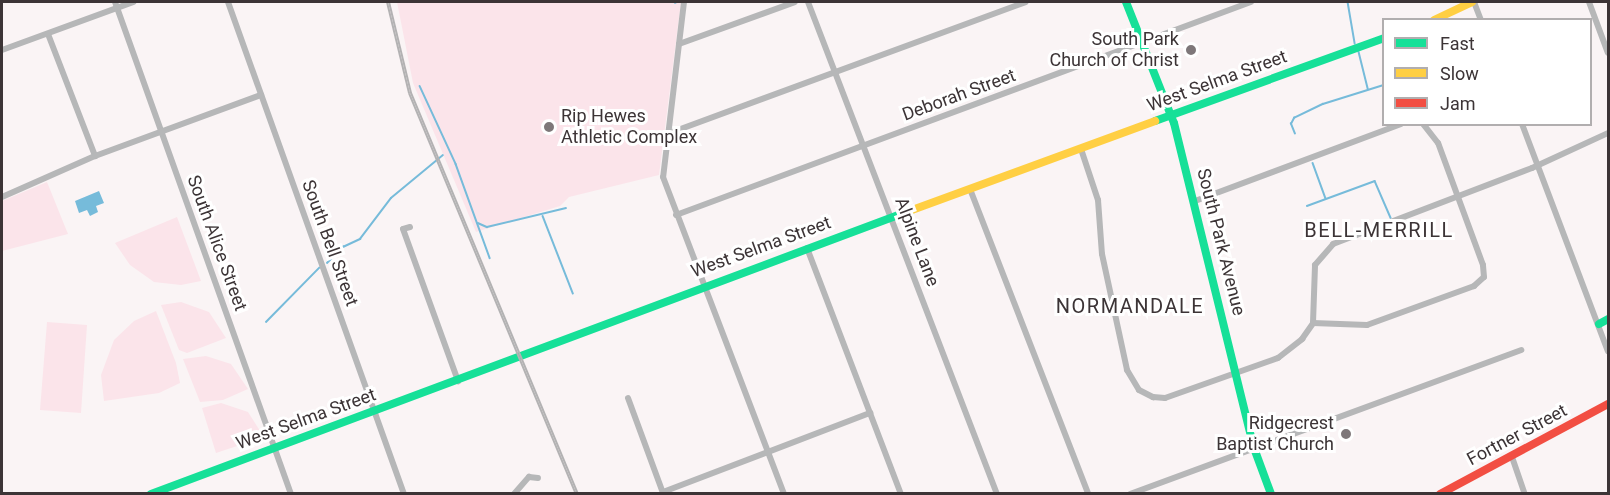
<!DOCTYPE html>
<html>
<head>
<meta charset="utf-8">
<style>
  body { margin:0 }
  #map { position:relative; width:1610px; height:495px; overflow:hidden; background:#faf4f5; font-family:Roboto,sans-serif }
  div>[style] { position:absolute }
  .green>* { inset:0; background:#fbe4ea }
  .water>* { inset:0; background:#76bbda }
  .stream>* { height:1.5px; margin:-0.75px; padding:0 0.75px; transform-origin:0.75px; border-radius:0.75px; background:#76bbda }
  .street>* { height:6px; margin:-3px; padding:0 3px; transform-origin:3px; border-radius:3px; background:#b6b7b8 }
  .fast>* { height:8px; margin:-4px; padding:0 4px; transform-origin:4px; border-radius:4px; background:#16e098 }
  .slow>* { height:8px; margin:-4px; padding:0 4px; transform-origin:4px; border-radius:4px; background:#ffcf43 }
  .jam>* { height:8px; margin:-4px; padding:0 4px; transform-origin:4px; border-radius:4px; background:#f24e42 }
  .rail>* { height:4px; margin-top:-2px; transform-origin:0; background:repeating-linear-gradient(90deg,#fff 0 4.5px,#b3b2b3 0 9px); box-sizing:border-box; border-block:2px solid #b3b2b3 }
  .dots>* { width:16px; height:16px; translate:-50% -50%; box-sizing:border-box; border:3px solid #fff; border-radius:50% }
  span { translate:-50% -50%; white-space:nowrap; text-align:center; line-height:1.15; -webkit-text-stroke:6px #fff; paint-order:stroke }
  .poi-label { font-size:18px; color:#3c3436 }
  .right { translate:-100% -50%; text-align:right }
  .left { translate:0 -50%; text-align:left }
  .street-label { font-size:18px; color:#3c3436 }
  .neighbourhood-label { font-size:20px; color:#3c3436; letter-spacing:1.5px }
  .frame { position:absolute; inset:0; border:3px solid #3c3436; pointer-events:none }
  .legend { position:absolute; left:1382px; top:18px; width:210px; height:108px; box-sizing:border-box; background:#fff; border:2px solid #b1aeaf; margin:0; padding:8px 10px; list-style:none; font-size:18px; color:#3c3436 }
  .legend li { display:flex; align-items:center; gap:12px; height:30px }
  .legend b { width:30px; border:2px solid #b1aeaf }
</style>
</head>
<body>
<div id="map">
  <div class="green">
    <i style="clip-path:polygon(397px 2px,681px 2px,659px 175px,569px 197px,560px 206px,476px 232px,413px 83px)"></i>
    <i style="clip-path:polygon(47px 182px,68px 234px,2px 251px,2px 201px)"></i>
    <i style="clip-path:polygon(177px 217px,201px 281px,181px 285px,154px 282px,130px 265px,115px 243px)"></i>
    <i style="clip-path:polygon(181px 302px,209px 312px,226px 338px,187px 353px,179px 350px,161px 305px)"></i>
    <i style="clip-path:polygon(156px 311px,176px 363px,180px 383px,159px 393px,104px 401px,101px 375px,114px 340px,134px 321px)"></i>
    <i style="clip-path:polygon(47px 322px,87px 325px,81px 413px,40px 410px)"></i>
    <i style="clip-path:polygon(206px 356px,231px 364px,248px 389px,223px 400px,200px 402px,183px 359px)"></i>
    <i style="clip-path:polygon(221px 403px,248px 412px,264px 437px,216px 453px,202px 408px)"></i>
  </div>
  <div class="water">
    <i style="clip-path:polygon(99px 191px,104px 203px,96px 206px,98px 212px,90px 216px,87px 210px,79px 213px,75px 201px)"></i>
  </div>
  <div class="stream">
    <i style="left:1348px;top:2px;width:42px;rotate:80.3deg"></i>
    <i style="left:675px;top:3px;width:2px;rotate:-27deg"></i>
    <i style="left:1359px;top:52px;width:38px;rotate:76deg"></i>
    <i style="left:420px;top:86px;width:86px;rotate:65.2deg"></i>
    <i style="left:456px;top:164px;width:100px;rotate:70.1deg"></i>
    <i style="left:1295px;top:134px;width:11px;rotate:-112deg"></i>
    <i style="left:1291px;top:124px;width:7px;rotate:-63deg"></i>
    <i style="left:1294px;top:118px;width:32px;rotate:-26deg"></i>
    <i style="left:1323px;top:104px;width:64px;rotate:-17.3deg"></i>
    <i style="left:1313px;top:163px;width:37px;rotate:70deg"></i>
    <i style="left:1307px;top:206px;width:72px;rotate:-20.2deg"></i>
    <i style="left:1375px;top:181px;width:40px;rotate:66.6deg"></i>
    <i style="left:543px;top:216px;width:83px;rotate:68.7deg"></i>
    <i style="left:478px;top:223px;width:10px;rotate:24deg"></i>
    <i style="left:487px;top:227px;width:81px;rotate:-13.5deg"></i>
    <i style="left:327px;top:263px;width:23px;rotate:-45deg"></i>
    <i style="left:343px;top:247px;width:19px;rotate:-25deg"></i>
    <i style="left:360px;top:239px;width:51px;rotate:-52.9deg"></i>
    <i style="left:391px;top:198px;width:67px;rotate:-39.6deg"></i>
    <i style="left:266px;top:322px;width:76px;rotate:-45.5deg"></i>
  </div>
  <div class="street">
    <i style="left:115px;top:2px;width:523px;rotate:70.32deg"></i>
    <i style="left:228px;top:2px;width:523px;rotate:70.32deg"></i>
    <i style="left:684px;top:2px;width:176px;rotate:96.8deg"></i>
    <i style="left:663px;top:177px;width:339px;rotate:69.1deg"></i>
    <i style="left:808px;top:2px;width:527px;rotate:68.99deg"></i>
    <i style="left:1474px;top:2px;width:19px;rotate:69deg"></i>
    <i style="left:1589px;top:2px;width:54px;rotate:69.6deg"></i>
    <i style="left:48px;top:34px;width:131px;rotate:68.9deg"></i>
    <i style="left:679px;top:44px;width:123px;rotate:-19.9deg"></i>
    <i style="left:2px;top:50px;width:140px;rotate:-20.1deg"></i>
    <i style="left:1522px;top:124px;width:243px;rotate:69.3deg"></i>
    <i style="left:667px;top:134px;width:382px;rotate:-20.2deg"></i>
    <i style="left:1081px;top:149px;width:54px;rotate:71.6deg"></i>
    <i style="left:1098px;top:200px;width:54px;rotate:85.8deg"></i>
    <i style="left:1102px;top:254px;width:119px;rotate:77.8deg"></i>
    <i style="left:1127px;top:370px;width:23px;rotate:59deg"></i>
    <i style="left:1139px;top:390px;width:16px;rotate:27deg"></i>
    <i style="left:1153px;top:397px;width:12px;rotate:5deg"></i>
    <i style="left:1165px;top:398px;width:120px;rotate:-19.5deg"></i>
    <i style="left:1278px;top:358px;width:31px;rotate:-38deg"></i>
    <i style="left:1302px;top:339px;width:19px;rotate:-55deg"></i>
    <i style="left:1313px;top:323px;width:58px;rotate:-88deg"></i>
    <i style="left:1315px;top:265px;width:28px;rotate:-49deg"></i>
    <i style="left:1333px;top:244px;width:213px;rotate:-20.9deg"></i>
    <i style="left:1532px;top:168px;width:84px;rotate:-24.7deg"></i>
    <i style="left:970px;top:189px;width:327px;rotate:68.8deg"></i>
    <i style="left:2px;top:197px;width:102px;rotate:-23.8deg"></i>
    <i style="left:95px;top:156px;width:177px;rotate:-20.2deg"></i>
    <i style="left:1195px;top:201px;width:220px;rotate:-20.5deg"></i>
    <i style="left:676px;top:215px;width:613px;rotate:-20.33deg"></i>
    <i style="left:410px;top:227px;width:7px;rotate:164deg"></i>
    <i style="left:403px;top:229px;width:162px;rotate:70.1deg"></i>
    <i style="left:807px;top:248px;width:263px;rotate:69.1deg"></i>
    <i style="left:1313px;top:323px;width:54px;rotate:2.1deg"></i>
    <i style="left:1367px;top:325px;width:114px;rotate:-20deg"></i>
    <i style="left:1474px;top:286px;width:13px;rotate:-42deg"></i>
    <i style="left:1484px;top:277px;width:12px;rotate:-95deg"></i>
    <i style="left:1483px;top:265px;width:130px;rotate:-110.2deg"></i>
    <i style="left:1438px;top:143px;width:24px;rotate:-128deg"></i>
    <i style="left:628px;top:398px;width:101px;rotate:69.8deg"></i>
    <i style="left:1512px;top:457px;width:39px;rotate:71deg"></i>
    <i style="left:663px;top:492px;width:222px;rotate:-20.9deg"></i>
    <i style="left:514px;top:494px;width:23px;rotate:-49deg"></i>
    <i style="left:529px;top:477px;width:9px;rotate:6deg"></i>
    <i style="left:1130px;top:494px;width:417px;rotate:-20.2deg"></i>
  </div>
  <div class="fast">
    <i style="left:1126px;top:2px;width:130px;rotate:68.4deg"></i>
    <i style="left:1174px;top:123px;width:335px;rotate:76.2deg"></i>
    <i style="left:1254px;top:448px;width:49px;rotate:69.7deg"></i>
    <i style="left:1155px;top:121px;width:244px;rotate:-19.9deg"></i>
    <i style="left:1599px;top:324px;width:10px;rotate:-29deg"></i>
    <i style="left:151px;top:494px;width:812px;rotate:-20.47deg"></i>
  </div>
  <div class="slow">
    <i style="left:1434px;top:20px;width:42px;rotate:-25.3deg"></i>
    <i style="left:912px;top:210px;width:259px;rotate:-20.1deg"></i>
  </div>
  <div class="jam">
    <i style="left:1440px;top:494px;width:191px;rotate:-28.2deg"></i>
  </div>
  <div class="rail">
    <i style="left:388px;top:2px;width:94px;rotate:76.4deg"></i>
    <i style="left:410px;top:93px;width:434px;rotate:67.4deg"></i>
  </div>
  <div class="dots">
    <i style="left:1191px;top:50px;background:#7e7779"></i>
    <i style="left:549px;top:127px;background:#7e7779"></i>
    <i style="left:1346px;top:434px;background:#7e7779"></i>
  </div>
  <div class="poi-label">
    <span class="right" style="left:1179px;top:50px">South Park<br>Church of Christ</span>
    <span class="left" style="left:561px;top:127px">Rip Hewes<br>Athletic Complex</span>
    <span class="right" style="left:1334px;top:434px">Ridgecrest<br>Baptist Church</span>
  </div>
  <div class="street-label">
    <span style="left:1217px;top:81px;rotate:-20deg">West Selma Street</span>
    <span style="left:959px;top:95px;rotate:-20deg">Deborah Street</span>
    <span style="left:917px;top:242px;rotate:69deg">Alpine Lane</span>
    <span style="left:1221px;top:242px;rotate:76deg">South Park Avenue</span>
    <span style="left:217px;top:243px;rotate:70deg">South Alice Street</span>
    <span style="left:330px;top:243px;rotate:70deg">South Bell Street</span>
    <span style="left:761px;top:247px;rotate:-20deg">West Selma Street</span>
    <span style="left:306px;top:419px;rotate:-20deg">West Selma Street</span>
    <span style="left:1517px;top:435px;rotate:-28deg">Fortner Street</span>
  </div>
  <div class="neighbourhood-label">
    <span style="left:1379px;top:230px">BELL-MERRILL</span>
    <span style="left:1130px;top:306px">NORMANDALE</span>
  </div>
  <div class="frame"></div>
  <ul class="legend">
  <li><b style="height:8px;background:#16e098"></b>Fast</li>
  <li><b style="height:8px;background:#ffcf43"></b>Slow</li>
  <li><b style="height:8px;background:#f24e42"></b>Jam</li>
  </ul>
</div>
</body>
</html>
